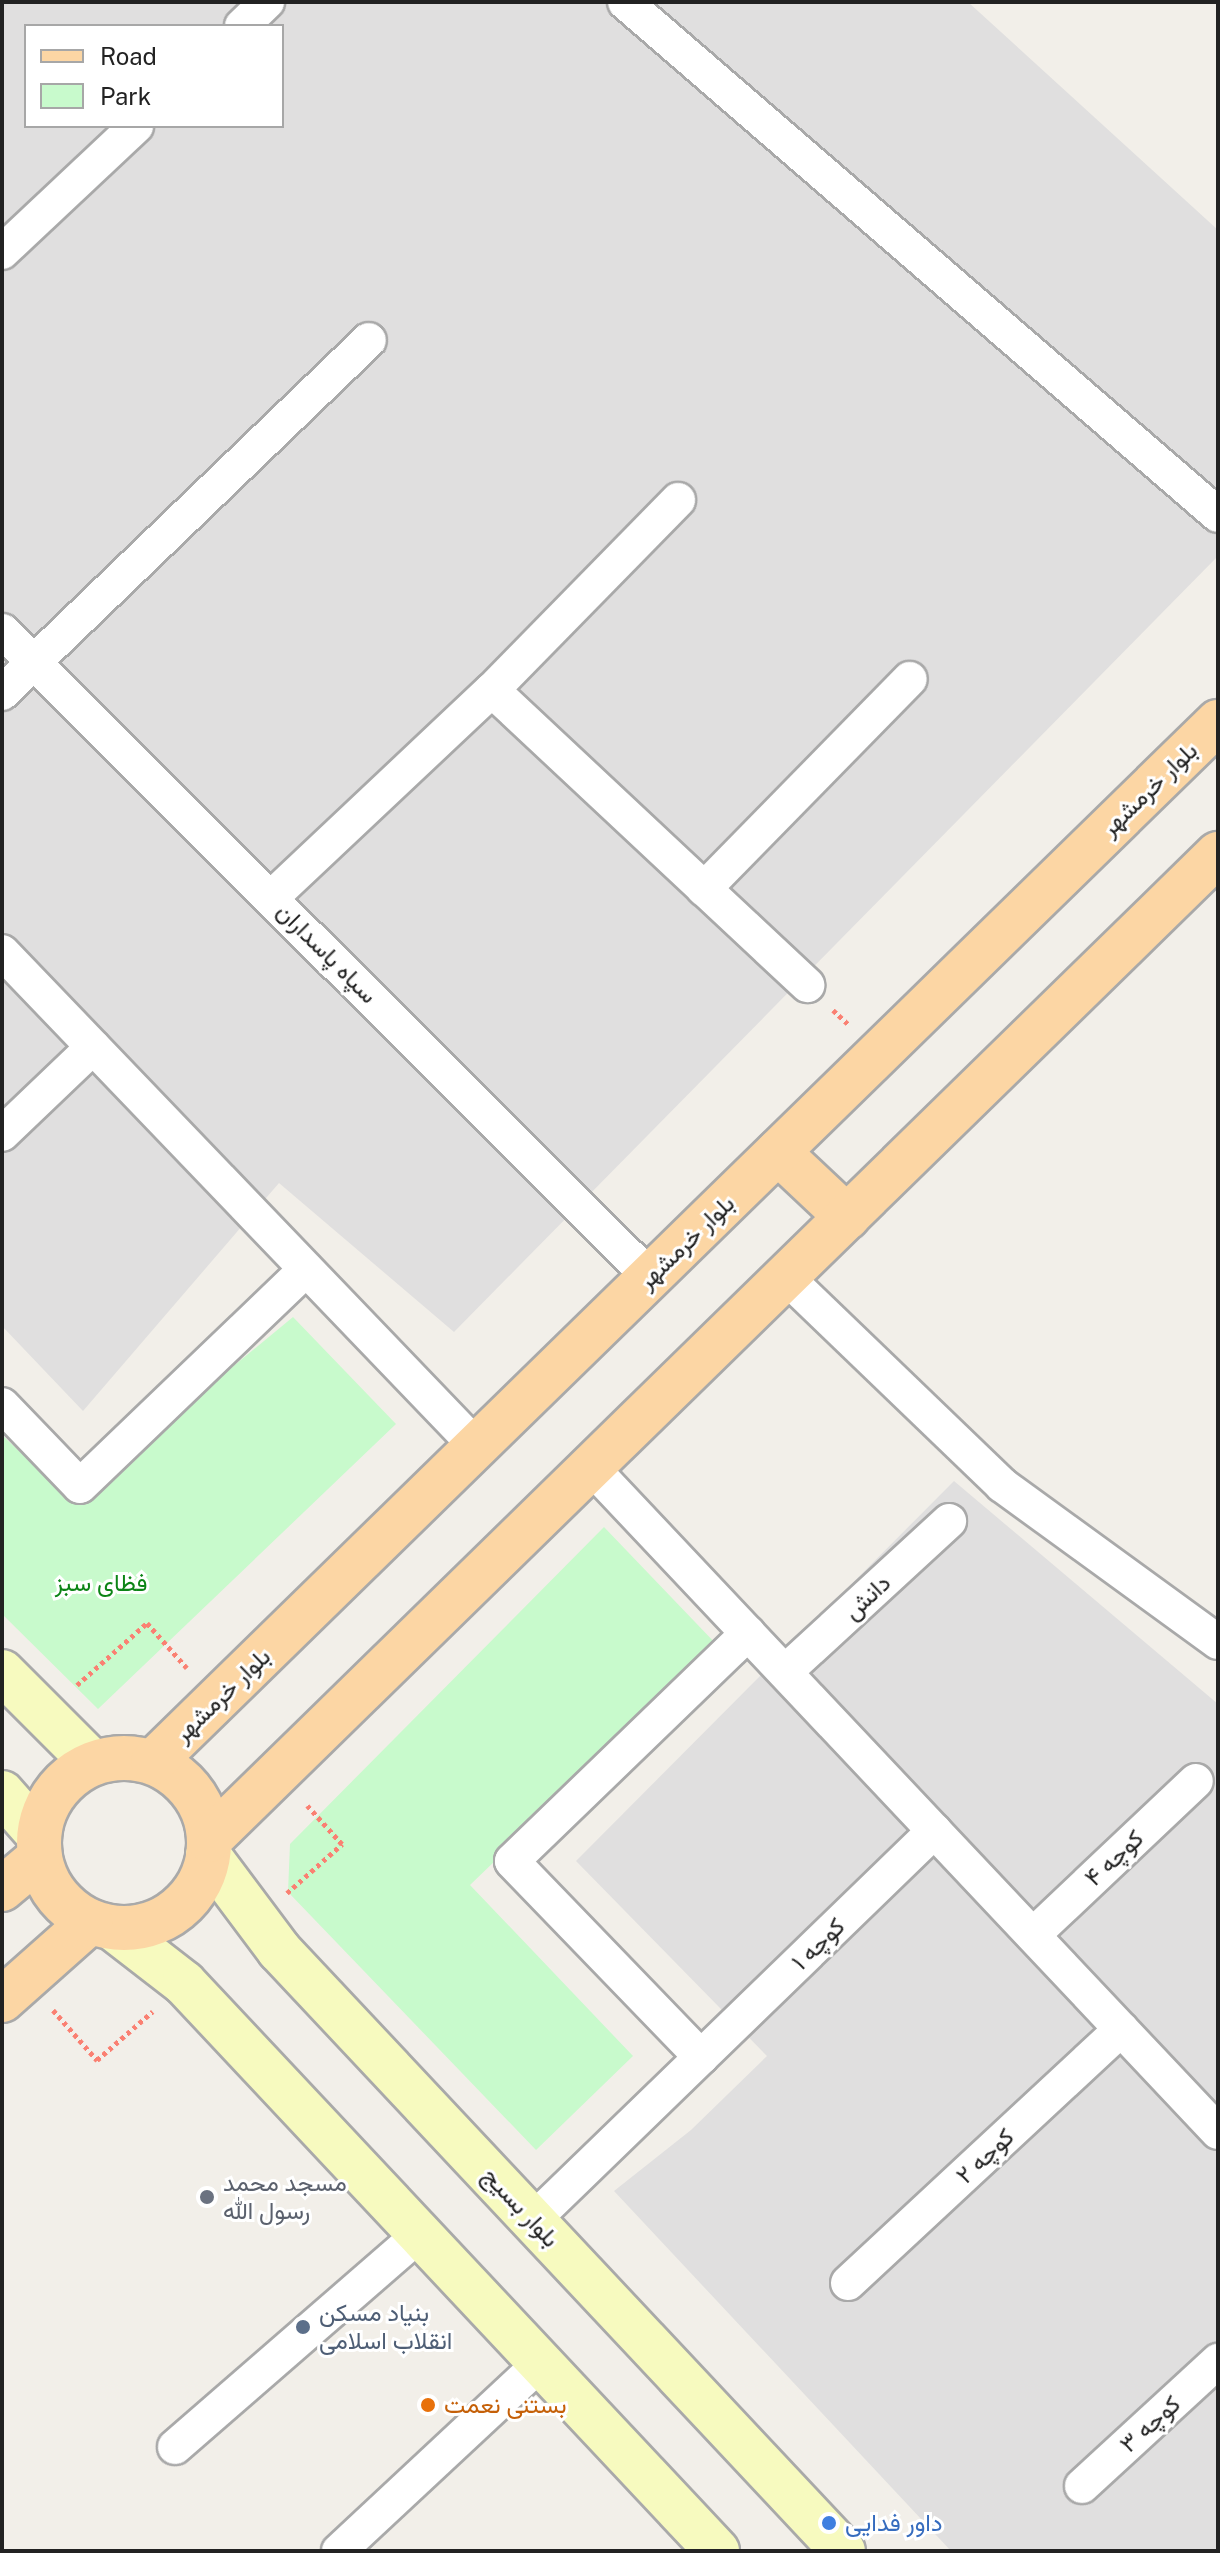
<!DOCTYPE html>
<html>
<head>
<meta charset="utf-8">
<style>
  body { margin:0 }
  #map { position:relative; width:1220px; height:2553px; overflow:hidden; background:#f2efe9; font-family:"Public Sans",Vazirmatn,sans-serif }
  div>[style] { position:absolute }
  .residential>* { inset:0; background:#e0dfdf }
  .park>* { inset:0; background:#c8facc }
  .path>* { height:5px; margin-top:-2.5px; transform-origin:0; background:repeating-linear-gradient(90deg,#fa8072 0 4px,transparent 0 8px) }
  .roads { filter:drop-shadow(2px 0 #a9a9a9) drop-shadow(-2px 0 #a9a9a9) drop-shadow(0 2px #a9a9a9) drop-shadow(0 -2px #a9a9a9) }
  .minor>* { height:34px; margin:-17px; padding:0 17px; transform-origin:17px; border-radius:17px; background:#fff }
  .secondary>* { height:44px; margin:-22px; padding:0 22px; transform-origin:22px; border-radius:22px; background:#f7fabf }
  .primary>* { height:44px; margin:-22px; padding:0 22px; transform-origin:22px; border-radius:22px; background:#fcd6a4 }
  .primary>.ring { margin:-22px; padding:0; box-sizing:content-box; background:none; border:44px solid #fcd6a4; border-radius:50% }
  .dots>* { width:22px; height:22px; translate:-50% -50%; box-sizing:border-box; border:4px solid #fff; border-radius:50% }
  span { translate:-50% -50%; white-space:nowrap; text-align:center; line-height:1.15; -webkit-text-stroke:6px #fff; paint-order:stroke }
  .street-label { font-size:24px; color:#222 }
  .park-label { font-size:24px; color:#0c8416 }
  .worship-label { font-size:24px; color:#5b616d }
  .left { translate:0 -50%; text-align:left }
  .service-label { font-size:24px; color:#4e5e75 }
  .food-label { font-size:24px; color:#c56008 }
  .shop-label { font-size:24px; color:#366cbe }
  .frame { position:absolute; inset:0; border:4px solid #222; pointer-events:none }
  .legend { position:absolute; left:24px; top:24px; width:260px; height:104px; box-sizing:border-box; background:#fff; border:2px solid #a7a7a7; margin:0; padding:10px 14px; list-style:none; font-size:24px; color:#222 }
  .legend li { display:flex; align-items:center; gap:16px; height:40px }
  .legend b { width:40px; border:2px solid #a7a7a7 }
</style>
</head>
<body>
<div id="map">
  <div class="residential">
    <i style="clip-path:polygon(evenodd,2px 2px,968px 2px,1218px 230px,1218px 556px,454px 1332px,279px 1183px,83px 1411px,2px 1326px,2px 2px,26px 26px,282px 26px,282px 126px,26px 126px,26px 26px)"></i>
    <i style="clip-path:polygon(954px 1481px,1218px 1704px,1218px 2551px,951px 2551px,614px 2191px,691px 2130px,767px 2056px,576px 1861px)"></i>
  </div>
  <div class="park">
    <i style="clip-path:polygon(293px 1317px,396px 1424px,98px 1709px,2px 1614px,2px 1435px,71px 1500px)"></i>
    <i style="clip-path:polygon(604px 1527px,718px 1646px,470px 1885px,633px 2056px,536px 2150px,288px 1892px,290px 1844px)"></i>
  </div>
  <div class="path">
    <i style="left:833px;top:1010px;width:22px;rotate:43deg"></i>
    <i style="left:77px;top:1685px;width:94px;rotate:-41.5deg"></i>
    <i style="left:147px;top:1623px;width:60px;rotate:48.4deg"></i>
    <i style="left:287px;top:1893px;width:74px;rotate:-41.7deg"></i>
    <i style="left:342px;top:1844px;width:52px;rotate:-131.9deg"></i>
    <i style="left:53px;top:2010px;width:67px;rotate:48.7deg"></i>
    <i style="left:97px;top:2060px;width:74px;rotate:-41.2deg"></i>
  </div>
  <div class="roads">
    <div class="minor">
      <i style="left:625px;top:2px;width:784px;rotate:40.86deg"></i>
      <i style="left:242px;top:26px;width:35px;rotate:-44deg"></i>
      <i style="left:2px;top:252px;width:184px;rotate:-43.2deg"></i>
      <i style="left:2px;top:631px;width:915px;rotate:44.91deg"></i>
      <i style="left:492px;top:690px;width:266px;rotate:-45.6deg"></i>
      <i style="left:2px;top:693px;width:509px;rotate:-43.89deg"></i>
      <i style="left:704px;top:889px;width:294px;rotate:-45.6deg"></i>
      <i style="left:272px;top:897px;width:302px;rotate:-43.3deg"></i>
      <i style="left:492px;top:690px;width:432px;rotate:43.1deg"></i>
      <i style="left:2px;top:952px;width:685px;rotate:46.18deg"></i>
      <i style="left:2px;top:1134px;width:126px;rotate:-43.7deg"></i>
      <i style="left:786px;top:1277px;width:300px;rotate:43.9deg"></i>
      <i style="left:1002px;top:1485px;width:267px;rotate:36deg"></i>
      <i style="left:2px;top:1405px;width:112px;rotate:46.1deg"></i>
      <i style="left:80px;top:1486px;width:313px;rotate:-43.8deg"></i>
      <i style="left:591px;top:1467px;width:914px;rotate:46.68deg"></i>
      <i style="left:785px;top:1672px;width:223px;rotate:-42.6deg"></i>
      <i style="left:1033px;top:1935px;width:224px;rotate:-43.4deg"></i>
      <i style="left:701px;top:2057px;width:325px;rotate:-44.1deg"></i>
      <i style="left:533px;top:2220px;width:234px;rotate:-44.1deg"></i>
      <i style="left:701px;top:2057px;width:272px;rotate:-134deg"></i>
      <i style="left:512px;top:1861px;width:328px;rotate:-44deg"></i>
      <i style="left:848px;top:2283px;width:373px;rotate:-42.9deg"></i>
      <i style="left:175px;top:2447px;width:326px;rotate:-41deg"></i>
      <i style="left:1082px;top:2486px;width:185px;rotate:-42.6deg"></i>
      <i style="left:339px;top:2551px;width:277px;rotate:-43deg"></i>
    </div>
    <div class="secondary">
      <i style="left:2px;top:1672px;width:129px;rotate:45deg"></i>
      <i style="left:2px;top:1793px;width:55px;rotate:48.7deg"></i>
      <i style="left:208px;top:1855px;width:119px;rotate:53.2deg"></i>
      <i style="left:279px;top:1950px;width:824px;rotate:46.82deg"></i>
      <i style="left:113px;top:1928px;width:90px;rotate:37.8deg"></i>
      <i style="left:184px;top:1983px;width:779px;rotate:46.82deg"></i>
    </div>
    <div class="primary">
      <i style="left:778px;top:1152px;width:95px;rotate:43.3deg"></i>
      <i class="ring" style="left:39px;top:1758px;width:126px;height:126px"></i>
      <i style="left:153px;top:1762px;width:1489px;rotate:-44.32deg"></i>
      <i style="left:209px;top:1840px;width:1411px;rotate:-44.34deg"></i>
      <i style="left:2px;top:1889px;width:48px;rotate:-40deg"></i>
      <i style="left:2px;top:2000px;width:118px;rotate:-41.6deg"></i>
    </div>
  </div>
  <div class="dots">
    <i style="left:207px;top:2197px;background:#6b7280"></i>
    <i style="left:303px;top:2327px;background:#5c6f8a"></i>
    <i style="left:428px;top:2405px;background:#e8710a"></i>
    <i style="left:829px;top:2523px;background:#3f7fe0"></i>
  </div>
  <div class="street-label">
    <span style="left:1149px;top:789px;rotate:-44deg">بلوار خرمشهر</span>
    <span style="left:327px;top:953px;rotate:45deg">سپاه پاسداران</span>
    <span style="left:686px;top:1242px;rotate:-44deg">بلوار خرمشهر</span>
    <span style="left:867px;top:1597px;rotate:-43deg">دانش</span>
    <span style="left:222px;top:1695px;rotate:-44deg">بلوار خرمشهر</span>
    <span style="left:1114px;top:1858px;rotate:-43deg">کوچه ۴</span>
    <span style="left:818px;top:1944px;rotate:-44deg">کوچه ۱</span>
    <span style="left:985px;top:2156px;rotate:-43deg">کوچه ۲</span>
    <span style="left:521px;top:2207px;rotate:47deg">بلوار بسیج</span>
    <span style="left:1150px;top:2424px;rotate:-42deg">کوچه ۳</span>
  </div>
  <div class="park-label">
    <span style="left:101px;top:1583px">فظای سبز</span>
  </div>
  <div class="worship-label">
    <span class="left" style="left:223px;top:2197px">مسجد محمد<br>رسول الله</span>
  </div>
  <div class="service-label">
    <span class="left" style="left:319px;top:2327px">بنیاد مسکن<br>انقلاب اسلامی</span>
  </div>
  <div class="food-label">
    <span class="left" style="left:444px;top:2405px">بستنی نعمت</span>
  </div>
  <div class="shop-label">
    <span class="left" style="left:845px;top:2523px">داور فدایی</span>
  </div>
  <div class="frame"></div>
  <ul class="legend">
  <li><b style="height:10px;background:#fcd6a4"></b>Road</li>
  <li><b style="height:22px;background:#c8facc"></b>Park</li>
  </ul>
</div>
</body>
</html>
